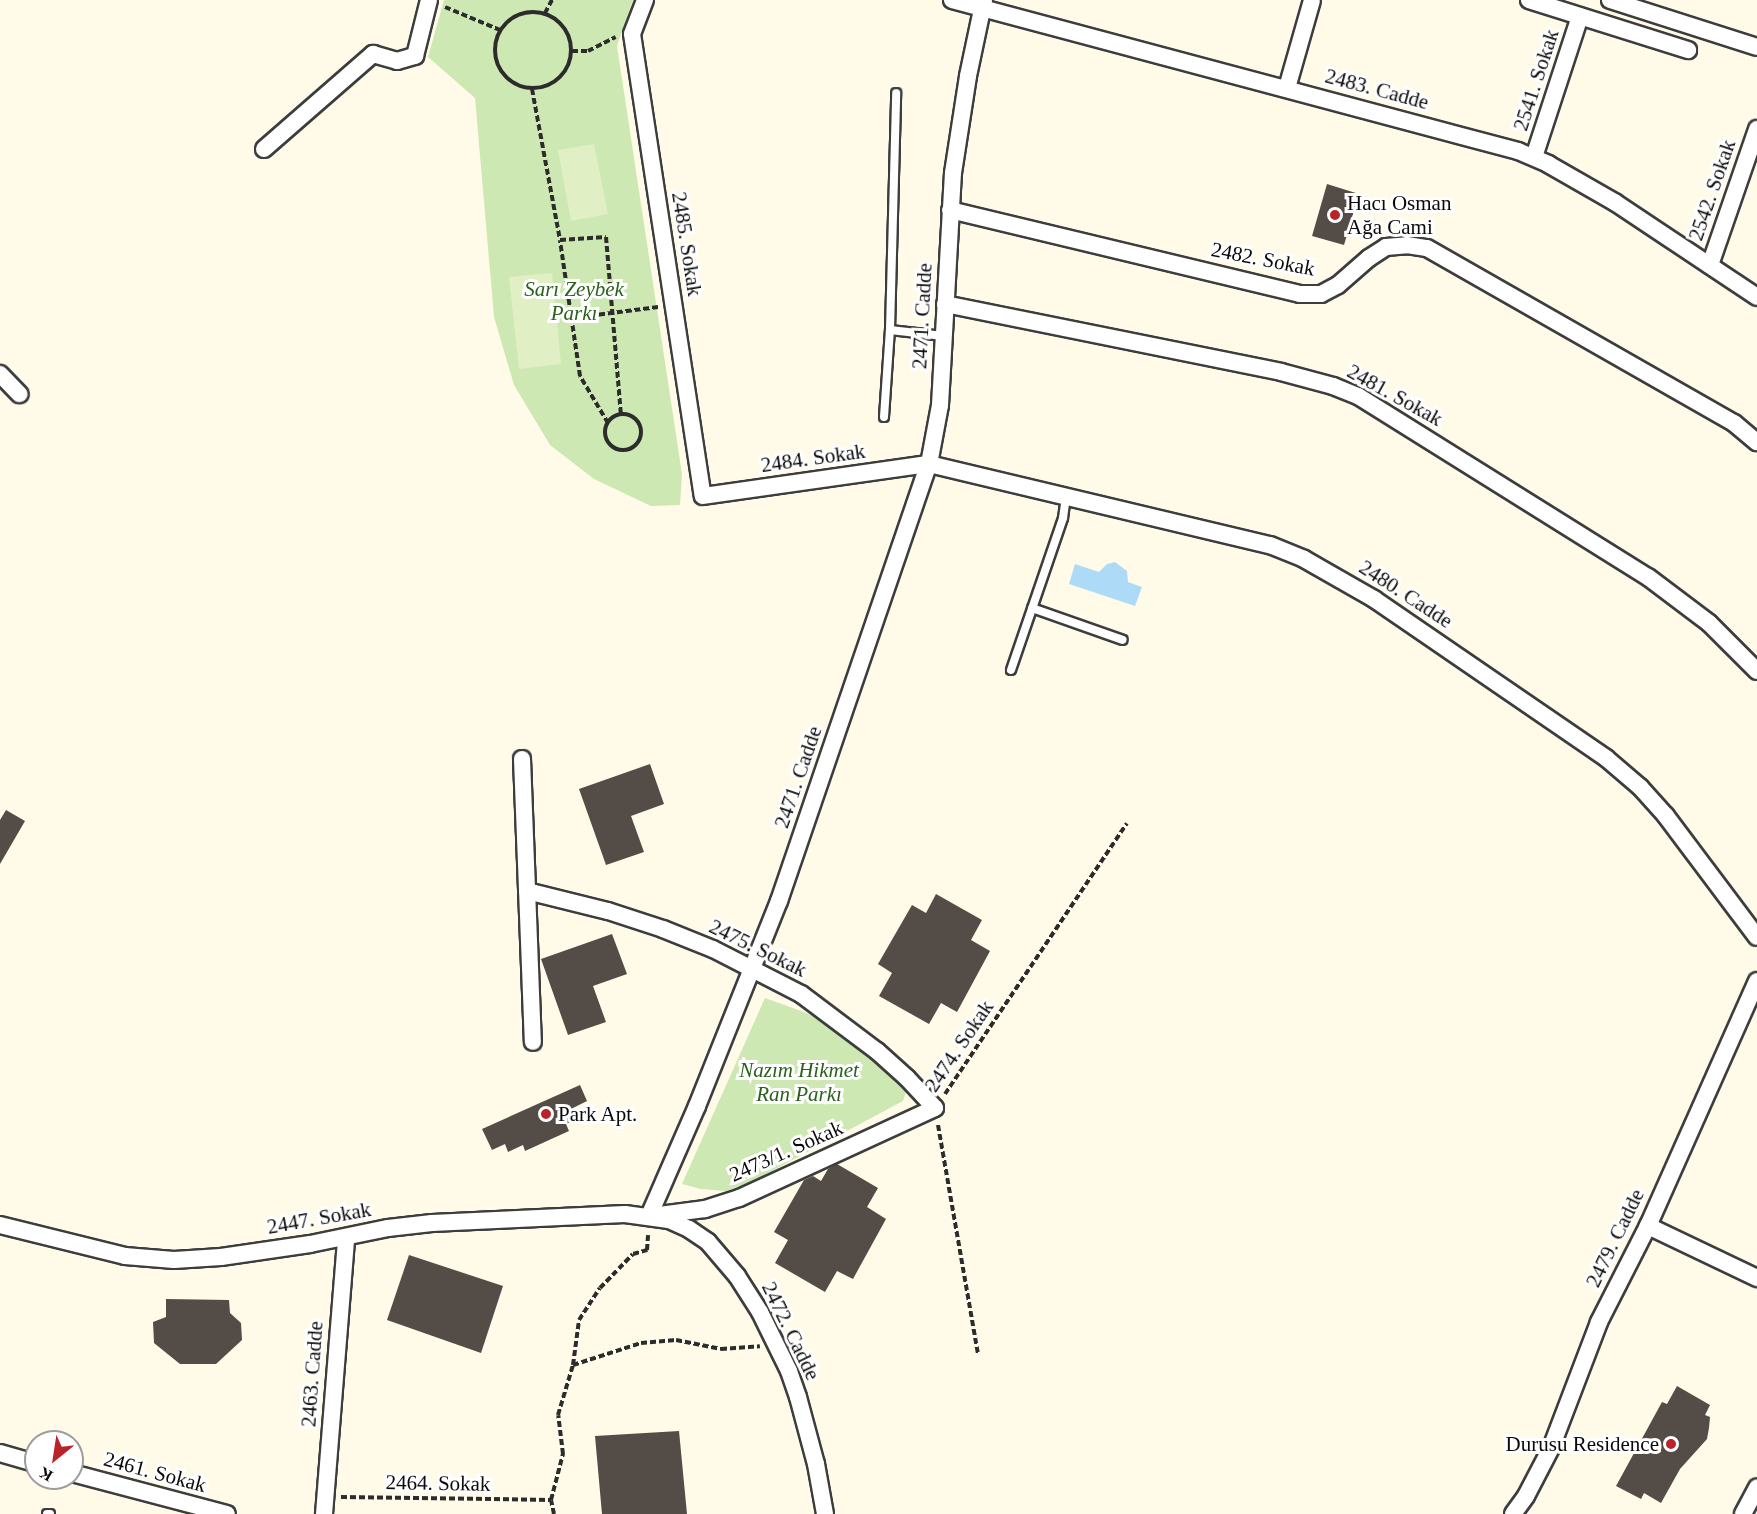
<!DOCTYPE html>
<html>
<head>
<meta charset="utf-8">
<style>
  body { margin:0 }
  #map { position:relative; width:1757px; height:1514px; overflow:hidden; background:#fffbe8; font-family:Georgia,serif }
  div>[style] { position:absolute }
  .green>* { inset:0; background:#cee8b3 }
  .pitch>* { inset:0; background:#e0efc4 }
  .water>* { inset:0; background:#addaf6 }
  .building>* { inset:0; background:#534c47 }
  .path>* { height:4px; margin-top:-2px; transform-origin:0; background:repeating-linear-gradient(90deg,#2c2c2c 0 6px,transparent 0 9px) }
  .path>.ring { margin:-2px; padding:0; box-sizing:content-box; background:none; border:4px solid #2c2c2c; border-radius:50% }
  .roads { filter:drop-shadow(2px 0 #3d3d3d) drop-shadow(-2px 0 #3d3d3d) drop-shadow(0 2px #3d3d3d) drop-shadow(0 -2px #3d3d3d) }
  .service>* { height:8px; margin:-4px; padding:0 4px; transform-origin:4px; border-radius:4px; background:#fff }
  .minor>* { height:16px; margin:-8px; padding:0 8px; transform-origin:8px; border-radius:8px; background:#fff }
  .dots>* { width:16px; height:16px; translate:-50% -50%; box-sizing:border-box; border:3px solid #fff; border-radius:50% }
  span { translate:-50% -50%; white-space:nowrap; text-align:center; line-height:1.15; -webkit-text-stroke:6px #fff; paint-order:stroke }
  .street-label { font-size:21px; color:#0a0a0a }
  .poi-label { font-size:21px; color:#0a0a0a }
  .left { translate:0 -50%; text-align:left }
  .right { translate:-100% -50%; text-align:right }
  .park-label { font-size:21px; color:#2a611c; font-style:italic }
  .north { position:absolute; left:24px; top:1430px; width:60px; height:60px; box-sizing:border-box; background:#fff; border:2px solid #9d9d9d; border-radius:50%; rotate:210deg; font-size:16px; font-weight:700; line-height:24px; text-align:center; color:#0a0a0a }
  .north::after { content:''; display:block; margin:auto; width:21px; height:27px; background:#b9242a; clip-path:polygon(50% 0,100% 100%,50% 72%,0 100%) }
</style>
</head>
<body>
<div id="map">
  <div class="green">
    <i style="clip-path:polygon(444px 0,633px 0,617px 46px,682px 474px,680px 505px,651px 506px,594px 479px,550px 445px,514px 385px,494px 317px,475px 98px,428px 57px)"></i>
    <i style="clip-path:polygon(765px 998px,804px 1012px,842px 1031px,895px 1078px,906px 1092px,903px 1101px,753px 1181px,726px 1191px,701px 1189px,682px 1184px)"></i>
  </div>
  <div class="pitch">
    <i style="clip-path:polygon(594px 144px,608px 214px,571px 221px,558px 150px)"></i>
    <i style="clip-path:polygon(552px 273px,561px 364px,519px 369px,509px 277px)"></i>
  </div>
  <div class="water">
    <i style="clip-path:polygon(1115px 562px,1127px 571px,1128px 582px,1142px 587px,1135px 606px,1069px 584px,1075px 564px,1099px 572px,1107px 564px)"></i>
  </div>
  <div class="building">
    <i style="clip-path:polygon(1327px 184px,1359px 194px,1344px 245px,1312px 236px)"></i>
    <i style="clip-path:polygon(650px 764px,664px 804px,631px 816px,644px 852px,606px 865px,579px 789px)"></i>
    <i style="clip-path:polygon(6px 810px,25px 821px,0 864px,0 820px)"></i>
    <i style="clip-path:polygon(936px 894px,982px 920px,971px 940px,990px 951px,957px 1012px,941px 1003px,929px 1024px,879px 996px,892px 973px,878px 964px,912px 905px,926px 913px)"></i>
    <i style="clip-path:polygon(612px 934px,627px 974px,593px 986px,606px 1022px,568px 1035px,541px 959px)"></i>
    <i style="clip-path:polygon(580px 1085px,587px 1101px,573px 1108px,578px 1119px,566px 1124px,569px 1131px,525px 1151px,523px 1145px,508px 1152px,505px 1144px,492px 1150px,482px 1129px)"></i>
    <i style="clip-path:polygon(837px 1164px,878px 1188px,867px 1207px,886px 1219px,853px 1279px,837px 1271px,825px 1292px,775px 1263px,788px 1240px,774px 1232px,804px 1180px,813px 1176px,821px 1181px,828px 1169px)"></i>
    <i style="clip-path:polygon(409px 1255px,503px 1286px,481px 1353px,387px 1320px)"></i>
    <i style="clip-path:polygon(166px 1299px,229px 1300px,230px 1313px,241px 1323px,242px 1340px,216px 1364px,180px 1364px,154px 1343px,153px 1322px,166px 1317px)"></i>
    <i style="clip-path:polygon(1677px 1386px,1710px 1405px,1705px 1415px,1710px 1417px,1709px 1428px,1707px 1439px,1680px 1469px,1661px 1503px,1644px 1493px,1641px 1499px,1616px 1486px,1662px 1402px,1667px 1404px)"></i>
    <i style="clip-path:polygon(679px 1431px,687px 1514px,602px 1514px,595px 1436px)"></i>
  </div>
  <div class="path">
    <i style="left:445px;top:7px;width:60px;rotate:22.7deg"></i>
    <i class="ring" style="left:495px;top:12px;width:72px;height:72px"></i>
    <i style="left:545px;top:13px;width:15px;rotate:-62deg"></i>
    <i style="left:572px;top:51px;width:16px"></i>
    <i style="left:588px;top:51px;width:31px;rotate:-27deg"></i>
    <i style="left:532px;top:89px;width:154px;rotate:79.5deg"></i>
    <i style="left:572px;top:318px;width:87px;rotate:-7.3deg"></i>
    <i class="ring" style="left:605px;top:414px;width:32px;height:32px"></i>
    <i style="left:608px;top:423px;width:55px;rotate:-120.8deg"></i>
    <i style="left:580px;top:376px;width:137px;rotate:-98.4deg"></i>
    <i style="left:560px;top:240px;width:46px;rotate:-3.7deg"></i>
    <i style="left:606px;top:237px;width:178px;rotate:85.2deg"></i>
    <i style="left:945px;top:1094px;width:326px;rotate:-56.1deg"></i>
    <i style="left:938px;top:1125px;width:233px;rotate:80.1deg"></i>
    <i style="left:573px;top:1365px;width:71px;rotate:-17.9deg"></i>
    <i style="left:641px;top:1343px;width:35px;rotate:-5deg"></i>
    <i style="left:676px;top:1340px;width:46px;rotate:11.3deg"></i>
    <i style="left:721px;top:1349px;width:39px;rotate:-4deg"></i>
    <i style="left:341px;top:1497px;width:210px;rotate:0.8deg"></i>
    <i style="left:554px;top:1514px;width:14px;rotate:-102deg"></i>
    <i style="left:551px;top:1500px;width:48px;rotate:-75.4deg"></i>
    <i style="left:563px;top:1454px;width:39px;rotate:-97deg"></i>
    <i style="left:558px;top:1415px;width:52px;rotate:-73.3deg"></i>
    <i style="left:573px;top:1365px;width:45px;rotate:-82.4deg"></i>
    <i style="left:579px;top:1320px;width:38px;rotate:-57deg"></i>
    <i style="left:600px;top:1288px;width:47px;rotate:-45.9deg"></i>
    <i style="left:633px;top:1254px;width:15px;rotate:-16deg"></i>
    <i style="left:647px;top:1250px;width:15px;rotate:-86deg"></i>
  </div>
  <div class="roads">
    <div class="service">
      <i style="left:890px;top:330px;width:54px;rotate:6.3deg"></i>
      <i style="left:884px;top:417px;width:87px;rotate:-86.1deg"></i>
      <i style="left:890px;top:330px;width:237px;rotate:-88.5deg"></i>
      <i style="left:1032px;top:608px;width:96px;rotate:19.4deg"></i>
      <i style="left:1011px;top:670px;width:161px;rotate:-71.1deg"></i>
      <i style="left:1063px;top:518px;width:22px;rotate:-82deg"></i>
      <i style="left:47px;top:1514px;width:3px"></i>
    </div>
    <div class="minor">
      <i style="left:645px;top:0;width:36px;rotate:111deg"></i>
      <i style="left:632px;top:34px;width:467px;rotate:81.3deg"></i>
      <i style="left:703px;top:496px;width:228px;rotate:-8.1deg"></i>
      <i style="left:929px;top:464px;width:350px;rotate:13.4deg"></i>
      <i style="left:1270px;top:545px;width:37px;rotate:22deg"></i>
      <i style="left:1304px;top:559px;width:81px;rotate:29.7deg"></i>
      <i style="left:1374px;top:599px;width:281px;rotate:34.4deg"></i>
      <i style="left:1606px;top:758px;width:45px;rotate:40.5deg"></i>
      <i style="left:1640px;top:787px;width:39px;rotate:48deg"></i>
      <i style="left:1666px;top:816px;width:151px;rotate:53.1deg"></i>
      <i style="left:952px;top:0;width:586px;rotate:14.94deg"></i>
      <i style="left:1518px;top:151px;width:33px;rotate:23deg"></i>
      <i style="left:1548px;top:164px;width:78px;rotate:29.8deg"></i>
      <i style="left:1616px;top:203px;width:169px;rotate:33.7deg"></i>
      <i style="left:1529px;top:0;width:167px;rotate:17.5deg"></i>
      <i style="left:1610px;top:0;width:154px;rotate:17.7deg"></i>
      <i style="left:1287px;top:88px;width:91px;rotate:-74.1deg"></i>
      <i style="left:264px;top:149px;width:145px;rotate:-41.1deg"></i>
      <i style="left:373px;top:54px;width:25px;rotate:16deg"></i>
      <i style="left:397px;top:61px;width:19px;rotate:-16deg"></i>
      <i style="left:415px;top:56px;width:58px;rotate:-76deg"></i>
      <i style="left:1534px;top:157px;width:148px;rotate:-71.9deg"></i>
      <i style="left:950px;top:210px;width:360px;rotate:13.5deg"></i>
      <i style="left:1300px;top:294px;width:21px"></i>
      <i style="left:1321px;top:294px;width:19px;rotate:-28deg"></i>
      <i style="left:1338px;top:285px;width:41px;rotate:-41.1deg"></i>
      <i style="left:1369px;top:258px;width:20px;rotate:-33deg"></i>
      <i style="left:1386px;top:247px;width:21px;rotate:-5deg"></i>
      <i style="left:1407px;top:245px;width:20px;rotate:9deg"></i>
      <i style="left:1427px;top:248px;width:353px;rotate:29.7deg"></i>
      <i style="left:1734px;top:423px;width:30px;rotate:40deg"></i>
      <i style="left:1710px;top:265px;width:144px;rotate:-70.9deg"></i>
      <i style="left:945px;top:304px;width:343px;rotate:11.4deg"></i>
      <i style="left:1281px;top:372px;width:54px;rotate:15.1deg"></i>
      <i style="left:1333px;top:386px;width:27px;rotate:22deg"></i>
      <i style="left:1358px;top:396px;width:342px;rotate:32deg"></i>
      <i style="left:1648px;top:577px;width:76px;rotate:37deg"></i>
      <i style="left:1709px;top:623px;width:68px;rotate:45deg"></i>
      <i style="left:0;top:374px;width:28px;rotate:46deg"></i>
      <i style="left:522px;top:759px;width:283px;rotate:87.8deg"></i>
      <i style="left:527px;top:891px;width:83px;rotate:13.9deg"></i>
      <i style="left:608px;top:911px;width:58px;rotate:18.1deg"></i>
      <i style="left:663px;top:929px;width:54px;rotate:21.8deg"></i>
      <i style="left:713px;top:949px;width:99px;rotate:27.1deg"></i>
      <i style="left:801px;top:994px;width:95px;rotate:36.9deg"></i>
      <i style="left:877px;top:1051px;width:40px;rotate:42deg"></i>
      <i style="left:907px;top:1078px;width:41px;rotate:47deg"></i>
      <i style="left:935px;top:1108px;width:216px;rotate:155.3deg"></i>
      <i style="left:739px;top:1198px;width:36px;rotate:162deg"></i>
      <i style="left:705px;top:1209px;width:46px;rotate:172.6deg"></i>
      <i style="left:649px;top:1216px;width:120px;rotate:-66.4deg"></i>
      <i style="left:697px;top:1106px;width:221px;rotate:-68.2deg"></i>
      <i style="left:779px;top:901px;width:462px;rotate:-71.1deg"></i>
      <i style="left:929px;top:464px;width:60px;rotate:-79.4deg"></i>
      <i style="left:940px;top:405px;width:232px;rotate:-86.8deg"></i>
      <i style="left:953px;top:173px;width:98px;rotate:-81.2deg"></i>
      <i style="left:968px;top:76px;width:78px;rotate:-78.1deg"></i>
      <i style="left:0;top:1225px;width:129px;rotate:13.9deg"></i>
      <i style="left:125px;top:1256px;width:49px;rotate:4.7deg"></i>
      <i style="left:174px;top:1260px;width:47px;rotate:-3.7deg"></i>
      <i style="left:221px;top:1257px;width:90px;rotate:-8.3deg"></i>
      <i style="left:310px;top:1244px;width:80px;rotate:-11.6deg"></i>
      <i style="left:388px;top:1228px;width:44px;rotate:-6.5deg"></i>
      <i style="left:432px;top:1223px;width:193px;rotate:-2.7deg"></i>
      <i style="left:625px;top:1214px;width:44px;rotate:7.8deg"></i>
      <i style="left:669px;top:1220px;width:22px;rotate:24deg"></i>
      <i style="left:689px;top:1229px;width:23px;rotate:34deg"></i>
      <i style="left:708px;top:1242px;width:45px;rotate:49.5deg"></i>
      <i style="left:737px;top:1276px;width:43px;rotate:57.4deg"></i>
      <i style="left:760px;top:1312px;width:66px;rotate:63.8deg"></i>
      <i style="left:789px;top:1371px;width:28px;rotate:71deg"></i>
      <i style="left:798px;top:1397px;width:69px;rotate:75deg"></i>
      <i style="left:816px;top:1464px;width:51px;rotate:79.8deg"></i>
      <i style="left:1648px;top:1226px;width:121px;rotate:25.5deg"></i>
      <i style="left:0;top:1453px;width:37px;rotate:16deg"></i>
      <i style="left:72px;top:1473px;width:160px;rotate:14.8deg"></i>
      <i style="left:324px;top:1514px;width:277px;rotate:-85.4deg"></i>
      <i style="left:1513px;top:1514px;width:22px;rotate:-54deg"></i>
      <i style="left:1526px;top:1496px;width:54px;rotate:-62.5deg"></i>
      <i style="left:1551px;top:1448px;width:135px;rotate:-69.1deg"></i>
      <i style="left:1599px;top:1322px;width:108px;rotate:-63deg"></i>
      <i style="left:1648px;top:1226px;width:268px;rotate:-66deg"></i>
      <i style="left:1743px;top:1514px;width:30px;rotate:-62deg"></i>
    </div>
  </div>
  <div class="dots">
    <i style="left:1335px;top:215px;background:#b9242a"></i>
    <i style="left:546px;top:1114px;background:#b9242a"></i>
    <i style="left:1671px;top:1444px;background:#b9242a"></i>
  </div>
  <div class="street-label">
    <span style="left:1536px;top:80px;rotate:-72deg">2541. Sokak</span>
    <span style="left:1377px;top:89px;rotate:15deg">2483. Cadde</span>
    <span style="left:1712px;top:190px;rotate:-71deg">2542. Sokak</span>
    <span style="left:687px;top:244px;rotate:81deg">2485. Sokak</span>
    <span style="left:1263px;top:259px;rotate:11deg">2482. Sokak</span>
    <span style="left:922px;top:316px;rotate:-87deg">2471. Cadde</span>
    <span style="left:1395px;top:395px;rotate:29deg">2481. Sokak</span>
    <span style="left:813px;top:458px;rotate:-8deg">2484. Sokak</span>
    <span style="left:1406px;top:594px;rotate:33deg">2480. Cadde</span>
    <span style="left:798px;top:777px;rotate:-71deg">2471. Cadde</span>
    <span style="left:758px;top:948px;rotate:26deg">2475. Sokak</span>
    <span style="left:959px;top:1046px;rotate:-56deg">2474. Sokak</span>
    <span style="left:786px;top:1151px;rotate:-24deg">2473/1. Sokak</span>
    <span style="left:319px;top:1218px;rotate:-10deg">2447. Sokak</span>
    <span style="left:1615px;top:1238px;rotate:-64deg">2479. Cadde</span>
    <span style="left:791px;top:1331px;rotate:64deg">2472. Cadde</span>
    <span style="left:312px;top:1374px;rotate:-86deg">2463. Cadde</span>
    <span style="left:155px;top:1472px;rotate:15deg">2461. Sokak</span>
    <span style="left:438px;top:1483px;rotate:1deg">2464. Sokak</span>
  </div>
  <div class="poi-label">
    <span class="left" style="left:1347px;top:215px">Hacı Osman<br>Ağa Cami</span>
    <span class="left" style="left:558px;top:1114px">Park Apt.</span>
    <span class="right" style="left:1659px;top:1444px">Durusu Residence</span>
  </div>
  <div class="park-label">
    <span style="left:574px;top:301px">Sarı Zeybek<br>Parkı</span>
    <span style="left:799px;top:1082px">Nazım Hikmet<br>Ran Parkı</span>
  </div>
  <div class="north">K</div>
</div>
</body>
</html>
